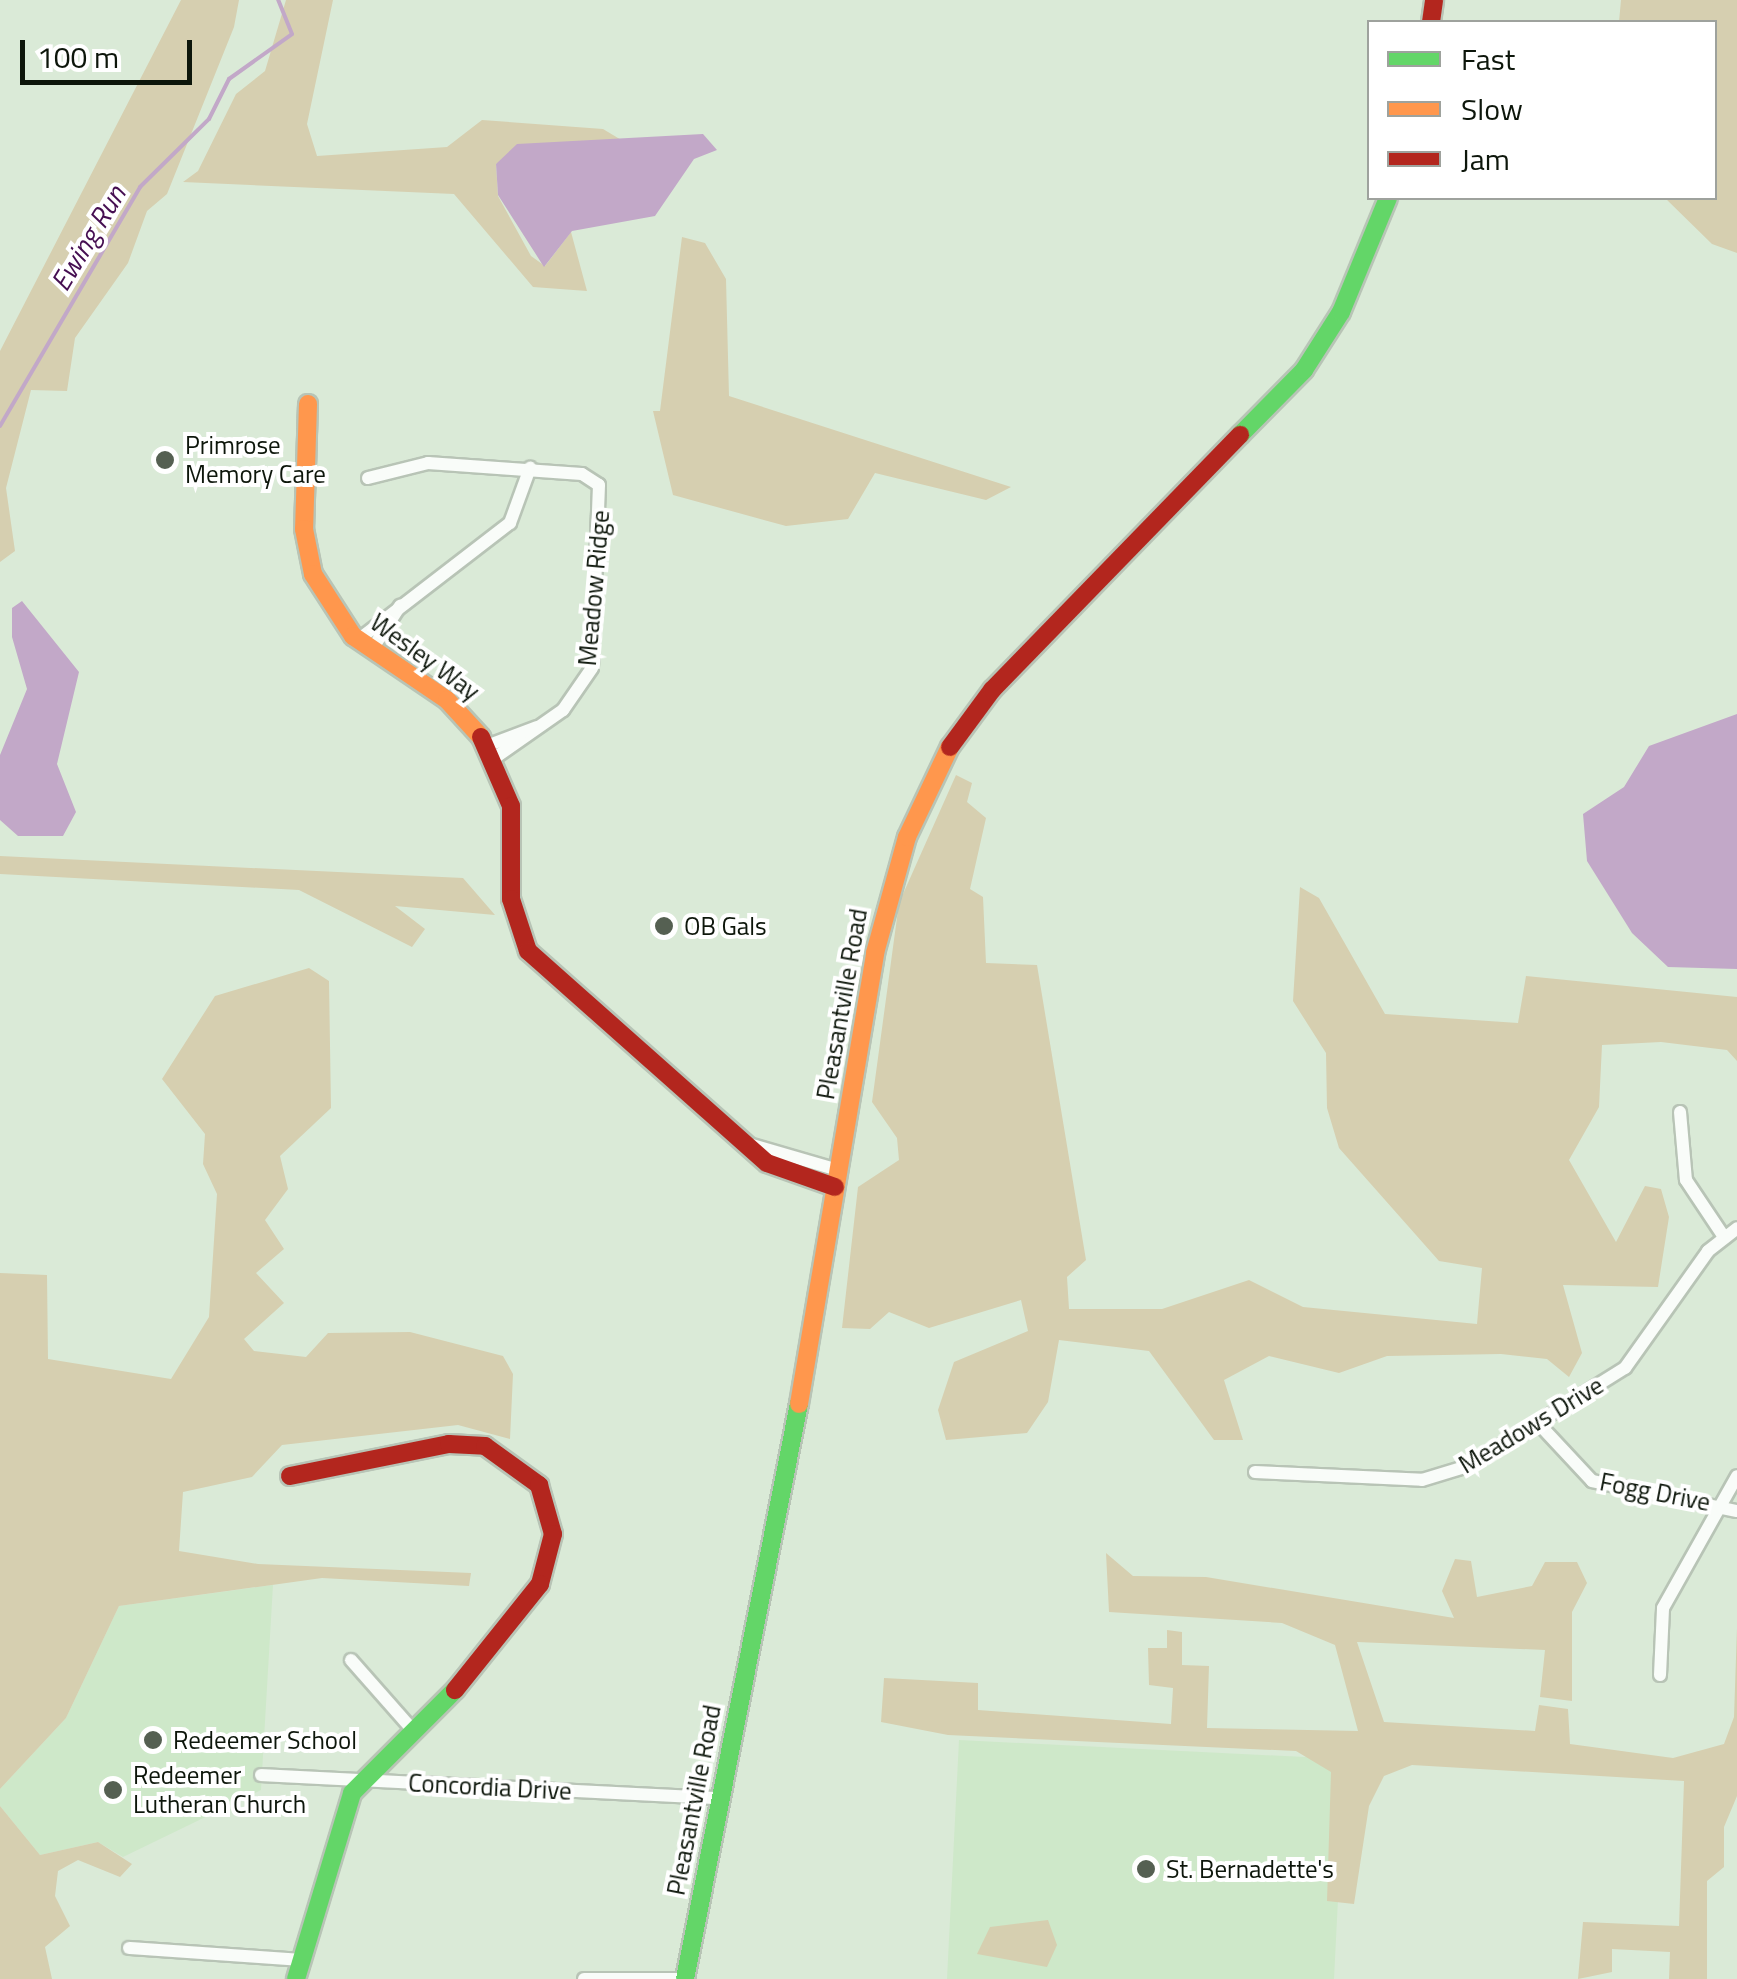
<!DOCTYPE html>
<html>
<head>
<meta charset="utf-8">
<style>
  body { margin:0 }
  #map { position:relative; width:1737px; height:1979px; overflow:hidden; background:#daead7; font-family:"Titillium Web",sans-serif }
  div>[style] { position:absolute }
  .built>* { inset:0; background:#cee8c9 }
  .green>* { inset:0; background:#d6cfb0 }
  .water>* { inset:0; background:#c2a8c8 }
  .stream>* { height:4px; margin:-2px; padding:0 2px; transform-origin:2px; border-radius:2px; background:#c2a8c8 }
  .roads { filter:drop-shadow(2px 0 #b8c4b6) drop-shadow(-2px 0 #b8c4b6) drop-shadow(0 2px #b8c4b6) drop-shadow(0 -2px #b8c4b6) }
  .street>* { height:12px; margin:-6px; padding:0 6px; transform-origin:6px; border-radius:6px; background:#f9fcf9 }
  .fast>* { height:18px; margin:-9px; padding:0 9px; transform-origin:9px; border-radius:9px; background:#63d668 }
  .slow>* { height:18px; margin:-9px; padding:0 9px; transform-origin:9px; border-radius:9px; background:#ff974d }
  .jam>* { height:18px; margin:-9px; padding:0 9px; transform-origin:9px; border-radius:9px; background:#b3261e }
  .dots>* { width:28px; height:28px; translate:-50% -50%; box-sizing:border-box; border:5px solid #fff; border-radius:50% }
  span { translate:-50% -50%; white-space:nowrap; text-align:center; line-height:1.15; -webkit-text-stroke:8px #fff; paint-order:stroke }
  .poi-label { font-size:25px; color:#0d160b }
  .left { translate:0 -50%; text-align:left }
  .street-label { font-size:25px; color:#0d160b }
  .water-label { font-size:28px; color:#450e51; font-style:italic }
  .legend { position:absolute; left:1367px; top:20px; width:350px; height:180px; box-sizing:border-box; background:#fff; border:2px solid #9ea29d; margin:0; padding:12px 18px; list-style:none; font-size:30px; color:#0d160b }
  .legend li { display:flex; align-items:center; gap:20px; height:50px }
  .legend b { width:50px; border:2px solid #9ea29d }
  .scale { position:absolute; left:20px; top:40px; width:172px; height:45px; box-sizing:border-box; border:5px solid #0d160b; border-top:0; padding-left:12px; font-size:30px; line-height:35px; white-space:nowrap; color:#0d160b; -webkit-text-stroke:8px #fff; paint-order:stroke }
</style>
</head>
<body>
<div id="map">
  <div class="built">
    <i style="clip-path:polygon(273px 1585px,261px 1790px,123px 1857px,98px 1842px,40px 1855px,0 1806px,0 1789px,66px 1718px,119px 1606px)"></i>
    <i style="clip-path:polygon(959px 1740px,1345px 1759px,1334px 1979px,947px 1979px)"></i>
  </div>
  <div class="green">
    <i style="clip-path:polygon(181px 0,239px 0,234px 27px,167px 194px,147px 211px,128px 263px,75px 338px,67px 391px,31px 390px,6px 488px,15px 551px,0 562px,0 351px)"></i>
    <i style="clip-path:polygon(286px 0,333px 0,307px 124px,317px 156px,447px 147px,482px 120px,603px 129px,628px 144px,546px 143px,496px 164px,498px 196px,531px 256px,545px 266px,571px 232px,587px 291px,533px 287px,454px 194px,183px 182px,198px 171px,236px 94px,265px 71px)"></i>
    <i style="clip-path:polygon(1621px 0,1737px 0,1737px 253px,1712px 244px,1665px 198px,1714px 198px,1714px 22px,1619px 22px)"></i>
    <i style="clip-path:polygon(682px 237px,705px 243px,726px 279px,729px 396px,1011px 487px,986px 500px,875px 473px,848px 519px,786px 526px,673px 495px,653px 411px,660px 411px)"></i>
    <i style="clip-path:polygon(956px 775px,972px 783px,967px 802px,986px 818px,970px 889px,983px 897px,986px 963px,1037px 965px,1086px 1260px,1067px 1277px,1069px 1309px,1162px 1309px,1249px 1280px,1303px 1307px,1477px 1324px,1482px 1268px,1439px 1261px,1339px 1148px,1327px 1108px,1326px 1053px,1293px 1001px,1300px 887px,1319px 898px,1385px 1014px,1518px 1023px,1526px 976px,1737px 997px,1737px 1061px,1727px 1050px,1661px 1042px,1602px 1045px,1599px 1107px,1569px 1160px,1616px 1242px,1645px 1186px,1661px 1189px,1669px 1217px,1658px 1287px,1563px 1285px,1582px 1353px,1569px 1377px,1547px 1359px,1501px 1354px,1387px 1356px,1339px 1373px,1269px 1356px,1224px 1380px,1243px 1440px,1214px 1440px,1149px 1351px,1059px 1340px,1048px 1402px,1027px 1433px,946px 1440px,938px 1410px,954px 1362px,1028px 1331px,1021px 1300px,929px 1328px,889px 1312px,870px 1329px,842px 1328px,858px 1187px,899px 1160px,897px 1138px,872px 1102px,899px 903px)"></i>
    <i style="clip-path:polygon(0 856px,463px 878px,495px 915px,395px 906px,425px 929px,412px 947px,299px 890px,0 874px)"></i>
    <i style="clip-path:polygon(309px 968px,329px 981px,331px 1108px,280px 1156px,288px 1189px,265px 1220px,284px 1249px,256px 1273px,284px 1303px,244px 1339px,254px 1351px,306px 1357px,328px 1333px,410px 1332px,503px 1356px,513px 1374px,510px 1439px,458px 1425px,282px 1445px,252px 1477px,183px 1492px,179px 1551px,258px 1564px,471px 1573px,469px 1586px,322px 1578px,119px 1606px,66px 1718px,0 1789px,0 1273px,47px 1275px,48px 1359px,171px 1379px,209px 1317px,217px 1194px,203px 1164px,205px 1134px,162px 1079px,215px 996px)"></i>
    <i style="clip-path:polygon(1106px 1553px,1133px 1576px,1206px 1577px,1454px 1618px,1442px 1591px,1455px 1559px,1471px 1561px,1477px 1597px,1532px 1586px,1545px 1562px,1577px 1562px,1587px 1583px,1572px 1612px,1572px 1701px,1540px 1697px,1545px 1650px,1357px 1642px,1384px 1722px,1535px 1731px,1539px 1705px,1568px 1709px,1570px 1744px,1673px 1758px,1724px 1744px,1734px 1717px,1737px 1628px,1737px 1796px,1724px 1827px,1724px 1867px,1707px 1881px,1707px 1979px,1669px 1979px,1670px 1952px,1612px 1949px,1612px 1972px,1578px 1979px,1583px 1922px,1679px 1926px,1684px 1781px,1412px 1765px,1384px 1776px,1369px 1806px,1354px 1904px,1327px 1901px,1331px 1772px,1296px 1751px,948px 1735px,881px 1722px,884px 1678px,978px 1683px,978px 1710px,1171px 1724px,1173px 1688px,1149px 1685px,1148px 1648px,1167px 1648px,1167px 1630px,1182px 1632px,1182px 1665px,1209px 1666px,1207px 1728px,1358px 1731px,1335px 1645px,1282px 1623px,1109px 1612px)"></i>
    <i style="clip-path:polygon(0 1806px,40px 1855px,98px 1842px,132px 1864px,120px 1877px,78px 1860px,58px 1871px,55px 1896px,70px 1926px,45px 1947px,52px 1979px,0 1979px)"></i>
    <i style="clip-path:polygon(1048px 1920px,1057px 1945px,1047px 1967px,977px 1954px,990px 1927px)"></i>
  </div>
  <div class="water">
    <i style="clip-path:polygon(703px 134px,717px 150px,694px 159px,655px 216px,572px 231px,544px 267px,498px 195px,496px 164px,517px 144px)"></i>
    <i style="clip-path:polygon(22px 601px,79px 672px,57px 764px,76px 812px,63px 836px,18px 836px,0 820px,0 755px,27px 689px,12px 637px,12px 608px)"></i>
    <i style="clip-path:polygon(1737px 714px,1737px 969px,1668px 967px,1632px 933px,1587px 861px,1583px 814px,1624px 787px,1649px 746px)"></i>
  </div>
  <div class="stream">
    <i style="left:0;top:426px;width:277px;rotate:-59.6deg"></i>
    <i style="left:140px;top:187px;width:97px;rotate:-44.6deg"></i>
    <i style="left:209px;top:119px;width:45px;rotate:-63.4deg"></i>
    <i style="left:229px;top:79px;width:77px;rotate:-35.5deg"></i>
    <i style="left:292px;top:34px;width:37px;rotate:-112deg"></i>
  </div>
  <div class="roads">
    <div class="street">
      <i style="left:368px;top:478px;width:62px;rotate:-14deg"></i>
      <i style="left:428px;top:463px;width:154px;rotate:4.1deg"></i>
      <i style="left:582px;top:474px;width:20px;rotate:33deg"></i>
      <i style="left:599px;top:485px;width:183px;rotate:92.2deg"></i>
      <i style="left:592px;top:668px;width:51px;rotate:124.6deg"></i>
      <i style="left:563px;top:710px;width:82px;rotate:145deg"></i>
      <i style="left:358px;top:640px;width:192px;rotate:-37.6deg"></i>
      <i style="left:510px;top:523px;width:59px;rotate:-70deg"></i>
      <i style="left:371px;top:651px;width:54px;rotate:-57.2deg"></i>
      <i style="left:489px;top:745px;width:51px;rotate:-20.6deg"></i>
      <i style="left:1680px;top:1112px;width:68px;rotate:85deg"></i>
      <i style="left:1686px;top:1180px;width:69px;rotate:56.3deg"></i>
      <i style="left:752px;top:1145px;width:90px;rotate:16.2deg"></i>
      <i style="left:1538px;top:1423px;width:79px;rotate:47deg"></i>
      <i style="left:1592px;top:1481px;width:148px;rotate:11.7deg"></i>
      <i style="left:1255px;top:1472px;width:167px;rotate:2.7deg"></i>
      <i style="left:1422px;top:1480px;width:48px;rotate:-16.9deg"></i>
      <i style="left:1468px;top:1466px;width:185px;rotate:-32deg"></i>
      <i style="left:1625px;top:1368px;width:143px;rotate:-54.6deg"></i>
      <i style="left:1708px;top:1251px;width:37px;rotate:-38deg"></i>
      <i style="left:351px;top:1660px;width:89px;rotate:48.6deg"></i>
      <i style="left:1660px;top:1675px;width:67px;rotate:-87.4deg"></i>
      <i style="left:1663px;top:1608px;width:151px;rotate:-60.7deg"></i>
      <i style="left:261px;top:1775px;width:458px;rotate:2.9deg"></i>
      <i style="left:129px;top:1948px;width:171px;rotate:4deg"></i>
      <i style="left:584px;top:1979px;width:100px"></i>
    </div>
    <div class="fast">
      <i style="left:1240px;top:435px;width:91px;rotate:-45.4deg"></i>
      <i style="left:1304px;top:370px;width:69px;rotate:-57.5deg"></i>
      <i style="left:1341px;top:312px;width:123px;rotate:-67.6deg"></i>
      <i style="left:296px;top:1979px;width:194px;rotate:-73.2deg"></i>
      <i style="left:352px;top:1793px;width:146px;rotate:-45deg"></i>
      <i style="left:685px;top:1979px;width:586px;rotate:-78.79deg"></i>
    </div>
    <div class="slow">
      <i style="left:308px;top:404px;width:125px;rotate:91.8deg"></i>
      <i style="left:304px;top:529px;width:46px;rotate:78.7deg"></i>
      <i style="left:313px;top:574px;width:74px;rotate:57.2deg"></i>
      <i style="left:353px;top:636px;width:114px;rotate:34.2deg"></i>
      <i style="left:447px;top:700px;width:50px;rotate:47.4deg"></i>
      <i style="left:799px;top:1404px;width:457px;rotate:-80.4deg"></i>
      <i style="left:875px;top:953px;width:120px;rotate:-74.6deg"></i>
      <i style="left:907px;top:837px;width:100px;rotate:-64.5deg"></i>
    </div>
    <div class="jam">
      <i style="left:1431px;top:22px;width:22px;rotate:-82deg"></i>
      <i style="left:481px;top:737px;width:75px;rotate:66.5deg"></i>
      <i style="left:511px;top:806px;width:93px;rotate:90deg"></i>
      <i style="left:511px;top:899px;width:55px;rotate:71.9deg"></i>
      <i style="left:528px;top:951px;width:319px;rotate:41.6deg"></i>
      <i style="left:767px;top:1163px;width:72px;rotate:19.4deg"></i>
      <i style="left:950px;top:747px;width:71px;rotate:-53.6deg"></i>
      <i style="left:992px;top:690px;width:356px;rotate:-45.8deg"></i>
      <i style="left:290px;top:1476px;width:162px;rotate:-11.4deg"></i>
      <i style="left:449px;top:1444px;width:36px;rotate:3deg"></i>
      <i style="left:485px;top:1446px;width:67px;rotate:35.8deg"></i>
      <i style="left:539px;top:1485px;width:51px;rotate:74.1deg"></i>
      <i style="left:553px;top:1534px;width:52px;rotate:104.6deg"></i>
      <i style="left:540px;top:1584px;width:136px;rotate:128.7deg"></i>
    </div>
  </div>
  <div class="dots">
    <i style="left:165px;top:460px;background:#556052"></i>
    <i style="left:664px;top:926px;background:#556052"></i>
    <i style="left:153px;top:1740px;background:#556052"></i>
    <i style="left:113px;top:1790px;background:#556052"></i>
    <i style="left:1146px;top:1869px;background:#556052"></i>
  </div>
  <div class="poi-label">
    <span class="left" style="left:185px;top:460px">Primrose<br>Memory Care</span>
    <span class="left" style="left:684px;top:926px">OB Gals</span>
    <span class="left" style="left:173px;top:1740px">Redeemer School</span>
    <span class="left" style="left:133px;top:1790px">Redeemer<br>Lutheran Church</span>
    <span class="left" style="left:1166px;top:1869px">St. Bernadette's</span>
  </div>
  <div class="street-label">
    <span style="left:594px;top:588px;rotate:-85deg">Meadow Ridge</span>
    <span style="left:425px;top:657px;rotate:36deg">Wesley Way</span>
    <span style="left:842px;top:1004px;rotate:-80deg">Pleasantville Road</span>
    <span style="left:1531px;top:1425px;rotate:-31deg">Meadows Drive</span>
    <span style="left:1655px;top:1492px;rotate:11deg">Fogg Drive</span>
    <span style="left:490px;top:1787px;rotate:3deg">Concordia Drive</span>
    <span style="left:694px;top:1800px;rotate:-79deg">Pleasantville Road</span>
  </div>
  <div class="water-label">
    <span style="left:88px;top:238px;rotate:-59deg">Ewing Run</span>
  </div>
  <ul class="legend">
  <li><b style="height:12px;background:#63d668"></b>Fast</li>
  <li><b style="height:12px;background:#ff974d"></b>Slow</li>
  <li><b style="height:12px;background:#b3261e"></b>Jam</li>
  </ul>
  <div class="scale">100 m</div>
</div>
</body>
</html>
